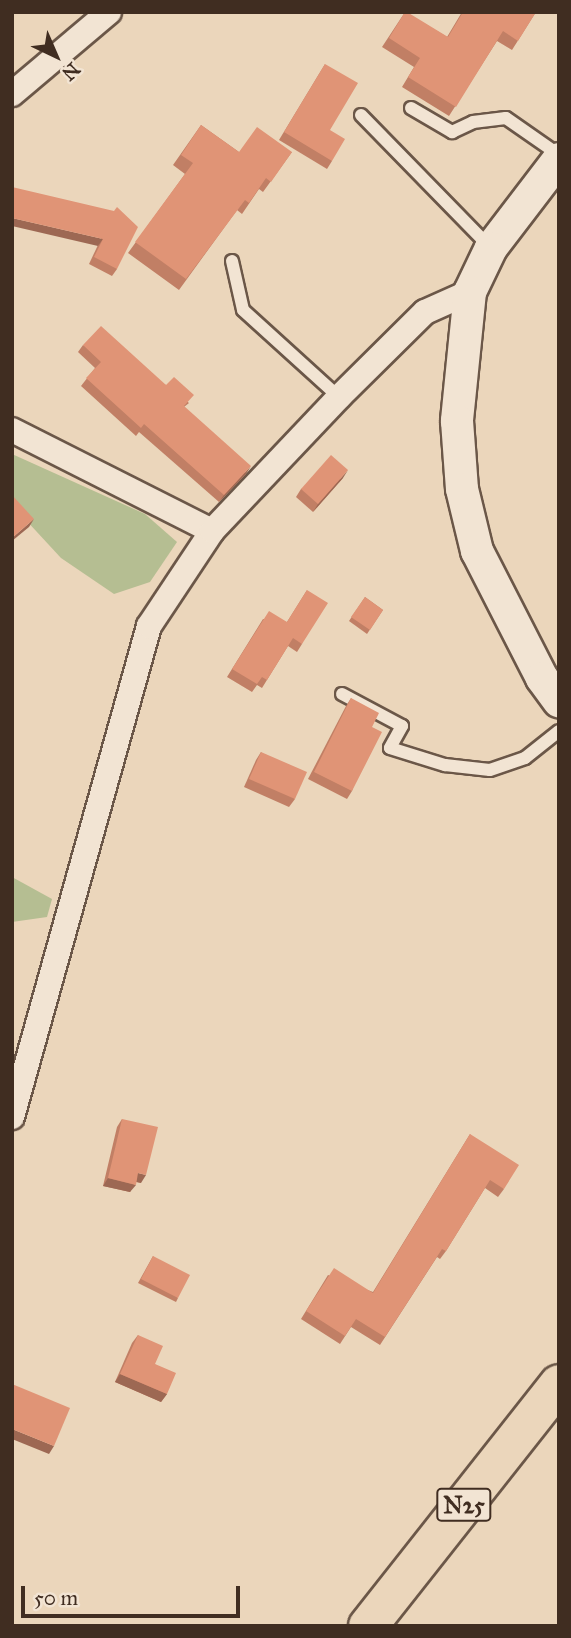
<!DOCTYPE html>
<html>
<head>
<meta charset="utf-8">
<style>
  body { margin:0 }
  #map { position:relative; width:571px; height:1638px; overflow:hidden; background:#ebd6bb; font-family:"IM FELL Great Primer",serif }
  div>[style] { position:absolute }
  .green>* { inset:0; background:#b5be92 }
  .roads { filter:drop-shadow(2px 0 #6b5748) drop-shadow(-2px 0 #6b5748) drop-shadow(0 2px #6b5748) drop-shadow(0 -2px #6b5748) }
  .service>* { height:12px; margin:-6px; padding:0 6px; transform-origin:6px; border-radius:6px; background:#f2e4d3 }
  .minor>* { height:24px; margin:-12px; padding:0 12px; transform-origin:12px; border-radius:12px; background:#f2e4d3 }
  .tertiary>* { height:32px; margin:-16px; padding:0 16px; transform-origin:16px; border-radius:16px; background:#f2e4d3 }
  .trunk>* { height:38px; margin:-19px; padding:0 19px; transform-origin:19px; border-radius:19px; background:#ebd6bb }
  .wall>* { inset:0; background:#c17f65 }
  .shaded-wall>* { inset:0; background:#9d6853 }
  .building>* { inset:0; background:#e09476 }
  span { translate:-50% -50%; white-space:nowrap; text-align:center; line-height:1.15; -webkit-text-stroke:6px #f2e4d3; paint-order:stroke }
  .shield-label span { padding:2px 5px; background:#f2e4d3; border:2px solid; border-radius:5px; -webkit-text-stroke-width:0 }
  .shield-label { font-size:23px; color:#402d21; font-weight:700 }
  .frame { position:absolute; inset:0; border:14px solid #402d21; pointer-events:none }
  .north { position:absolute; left:21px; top:21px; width:70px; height:70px; -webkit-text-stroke:5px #f2e4d3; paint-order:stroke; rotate:136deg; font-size:19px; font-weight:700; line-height:28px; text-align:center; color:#402d21 }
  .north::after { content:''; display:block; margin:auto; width:24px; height:32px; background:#402d21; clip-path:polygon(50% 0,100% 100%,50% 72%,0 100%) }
  .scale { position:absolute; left:21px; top:1586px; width:219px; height:32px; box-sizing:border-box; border:4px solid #402d21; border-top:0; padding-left:9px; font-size:21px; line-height:24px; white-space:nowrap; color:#402d21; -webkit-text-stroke:5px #f2e4d3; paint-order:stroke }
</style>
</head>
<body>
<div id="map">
  <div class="green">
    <i style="clip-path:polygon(12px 454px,145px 514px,177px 542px,150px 582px,114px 594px,61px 558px,12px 505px)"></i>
    <i style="clip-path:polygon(12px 877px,52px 899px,47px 917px,12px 922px)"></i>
  </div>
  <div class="roads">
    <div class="service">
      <i style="left:411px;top:108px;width:48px;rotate:30.3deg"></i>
      <i style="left:452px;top:132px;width:23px;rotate:-25deg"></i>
      <i style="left:473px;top:122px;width:33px;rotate:-7deg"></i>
      <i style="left:506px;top:118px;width:65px;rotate:34.9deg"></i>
      <i style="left:361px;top:115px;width:185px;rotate:45.7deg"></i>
      <i style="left:232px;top:261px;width:50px;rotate:77.3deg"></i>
      <i style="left:243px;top:310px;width:130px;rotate:42.2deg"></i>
      <i style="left:342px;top:694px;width:68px;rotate:28.1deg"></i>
      <i style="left:402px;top:726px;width:25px;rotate:119deg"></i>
      <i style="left:390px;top:748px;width:58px;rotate:17.2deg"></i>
      <i style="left:445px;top:765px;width:45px;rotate:6.3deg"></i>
      <i style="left:490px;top:770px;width:37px;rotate:-19deg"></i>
      <i style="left:525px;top:758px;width:43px;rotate:-38.5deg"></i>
    </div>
    <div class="minor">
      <i style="left:12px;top:94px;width:127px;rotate:-40.2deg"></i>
      <i style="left:12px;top:430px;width:224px;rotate:26.8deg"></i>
      <i style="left:12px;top:1117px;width:510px;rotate:-74.41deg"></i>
      <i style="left:149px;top:626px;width:114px;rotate:-56.4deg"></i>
      <i style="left:212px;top:531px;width:185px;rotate:-46.5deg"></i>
      <i style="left:339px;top:397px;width:121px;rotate:-44.7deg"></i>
      <i style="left:425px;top:312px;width:49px;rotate:-24deg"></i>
    </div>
    <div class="tertiary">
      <i style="left:559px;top:159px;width:112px;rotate:127.4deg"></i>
      <i style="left:491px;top:248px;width:49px;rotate:115.5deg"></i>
      <i style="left:470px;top:292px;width:130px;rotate:95.8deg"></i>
      <i style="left:457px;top:421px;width:68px;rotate:85.8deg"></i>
      <i style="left:462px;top:489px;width:64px;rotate:76.4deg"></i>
      <i style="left:477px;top:551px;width:143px;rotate:62.9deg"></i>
      <i style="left:542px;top:678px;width:29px;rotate:54deg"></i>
    </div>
    <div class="trunk">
      <i style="left:368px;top:1626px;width:308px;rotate:-51.7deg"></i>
    </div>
  </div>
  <div class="wall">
    <i style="clip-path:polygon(405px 12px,447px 37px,462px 12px,536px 12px,512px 50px,497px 41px,449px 116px,402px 87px,414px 67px,382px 47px)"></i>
    <i style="clip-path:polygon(325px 64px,332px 161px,327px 169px,279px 140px)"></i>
    <i style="clip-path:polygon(201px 125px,239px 152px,292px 152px,263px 192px,259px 189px,242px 214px,237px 210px,179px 290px,128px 253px,185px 174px,173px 165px)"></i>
    <i style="clip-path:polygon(114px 211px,117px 269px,112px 276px,89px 264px)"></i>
    <i style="clip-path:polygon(83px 345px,166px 385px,189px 403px,184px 407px,246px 474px,219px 502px,139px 432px,136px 436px,81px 386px,95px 368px,78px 352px)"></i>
    <i style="clip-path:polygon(343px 478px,313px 512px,296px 497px,301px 489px)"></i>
    <i style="clip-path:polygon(307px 590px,302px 644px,297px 652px,288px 646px,262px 688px,257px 685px,252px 692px,227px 677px,263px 619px,287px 622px)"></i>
    <i style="clip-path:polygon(365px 597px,383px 610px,367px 634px,349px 621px)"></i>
    <i style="clip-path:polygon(351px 698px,372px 727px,352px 791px,347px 799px,308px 779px,346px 706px)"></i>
    <i style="clip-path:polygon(261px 752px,295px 799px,289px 807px,244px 787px,256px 760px)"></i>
    <i style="clip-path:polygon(122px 1119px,141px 1183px,136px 1182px,130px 1192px,103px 1186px,117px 1127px)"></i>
    <i style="clip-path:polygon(470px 1134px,504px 1189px,498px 1197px,485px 1188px,446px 1251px,440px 1259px,437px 1257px,380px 1345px,351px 1327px,340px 1344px,301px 1319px,328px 1275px,373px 1292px)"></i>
    <i style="clip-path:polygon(153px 1256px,178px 1298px,176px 1302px,138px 1283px)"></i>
    <i style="clip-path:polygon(138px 1335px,155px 1364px,167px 1394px,161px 1402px,115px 1382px,132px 1343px)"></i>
  </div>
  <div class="shaded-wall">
    <i style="clip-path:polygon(12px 218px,103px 239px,98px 246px,12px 226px)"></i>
    <i style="clip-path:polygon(251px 466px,246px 474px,219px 502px,224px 495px)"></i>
    <i style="clip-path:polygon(348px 470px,343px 478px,313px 512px,318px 504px)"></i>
    <i style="clip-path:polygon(34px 519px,29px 527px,12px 541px,12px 538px)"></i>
    <i style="clip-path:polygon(138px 1173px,146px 1175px,141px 1183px,133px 1181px)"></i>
    <i style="clip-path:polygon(108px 1178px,136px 1185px,130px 1192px,103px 1186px)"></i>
    <i style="clip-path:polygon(120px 1374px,167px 1394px,161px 1402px,115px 1382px)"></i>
    <i style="clip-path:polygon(12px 1429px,54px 1446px,49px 1454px,12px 1439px)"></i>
  </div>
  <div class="building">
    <i style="clip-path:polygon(405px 12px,407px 12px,448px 37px,463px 12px,536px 12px,518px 41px,503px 31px,456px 107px,408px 77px,420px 58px,389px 38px)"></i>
    <i style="clip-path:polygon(325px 64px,358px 83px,330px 130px,345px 139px,332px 161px,284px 132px)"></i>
    <i style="clip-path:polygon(201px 125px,239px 152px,257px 127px,292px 152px,271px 182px,266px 178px,249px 203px,245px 200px,186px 279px,135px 242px,193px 163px,181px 155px)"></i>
    <i style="clip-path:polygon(12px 187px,114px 211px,117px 207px,138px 227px,117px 269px,94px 257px,103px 239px,12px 218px)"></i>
    <i style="clip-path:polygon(101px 326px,166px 385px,174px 377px,194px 395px,184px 406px,251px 466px,224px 495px,144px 424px,141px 428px,86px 378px,101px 362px,83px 345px)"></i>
    <i style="clip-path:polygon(331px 455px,348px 470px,318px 504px,301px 489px)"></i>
    <i style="clip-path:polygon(12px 495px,34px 519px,12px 538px)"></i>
    <i style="clip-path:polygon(307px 590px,328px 603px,302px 644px,293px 638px,267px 680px,262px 677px,257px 684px,232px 669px,269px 611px,287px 622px)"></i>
    <i style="clip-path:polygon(365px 597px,383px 610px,370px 630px,351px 617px)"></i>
    <i style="clip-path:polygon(351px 698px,379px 713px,372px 727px,382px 732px,352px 791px,314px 772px)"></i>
    <i style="clip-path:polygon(261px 752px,307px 772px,295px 799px,249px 779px)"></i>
    <i style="clip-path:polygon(122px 1119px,158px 1127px,146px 1175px,138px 1173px,136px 1185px,108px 1178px)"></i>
    <i style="clip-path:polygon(470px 1134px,519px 1165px,504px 1189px,490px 1180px,446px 1251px,442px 1249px,385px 1337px,356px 1319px,345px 1336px,306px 1311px,334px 1268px,373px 1293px)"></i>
    <i style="clip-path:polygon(153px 1256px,190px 1275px,178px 1298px,141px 1279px)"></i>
    <i style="clip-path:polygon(138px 1335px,163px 1346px,155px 1364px,176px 1373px,167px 1394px,120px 1374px)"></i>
    <i style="clip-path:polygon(12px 1384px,70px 1408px,54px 1446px,12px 1429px)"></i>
  </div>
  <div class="shield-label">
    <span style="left:464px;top:1505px">N25</span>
  </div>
  <div class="frame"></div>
  <div class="north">N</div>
  <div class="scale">50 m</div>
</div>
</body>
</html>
